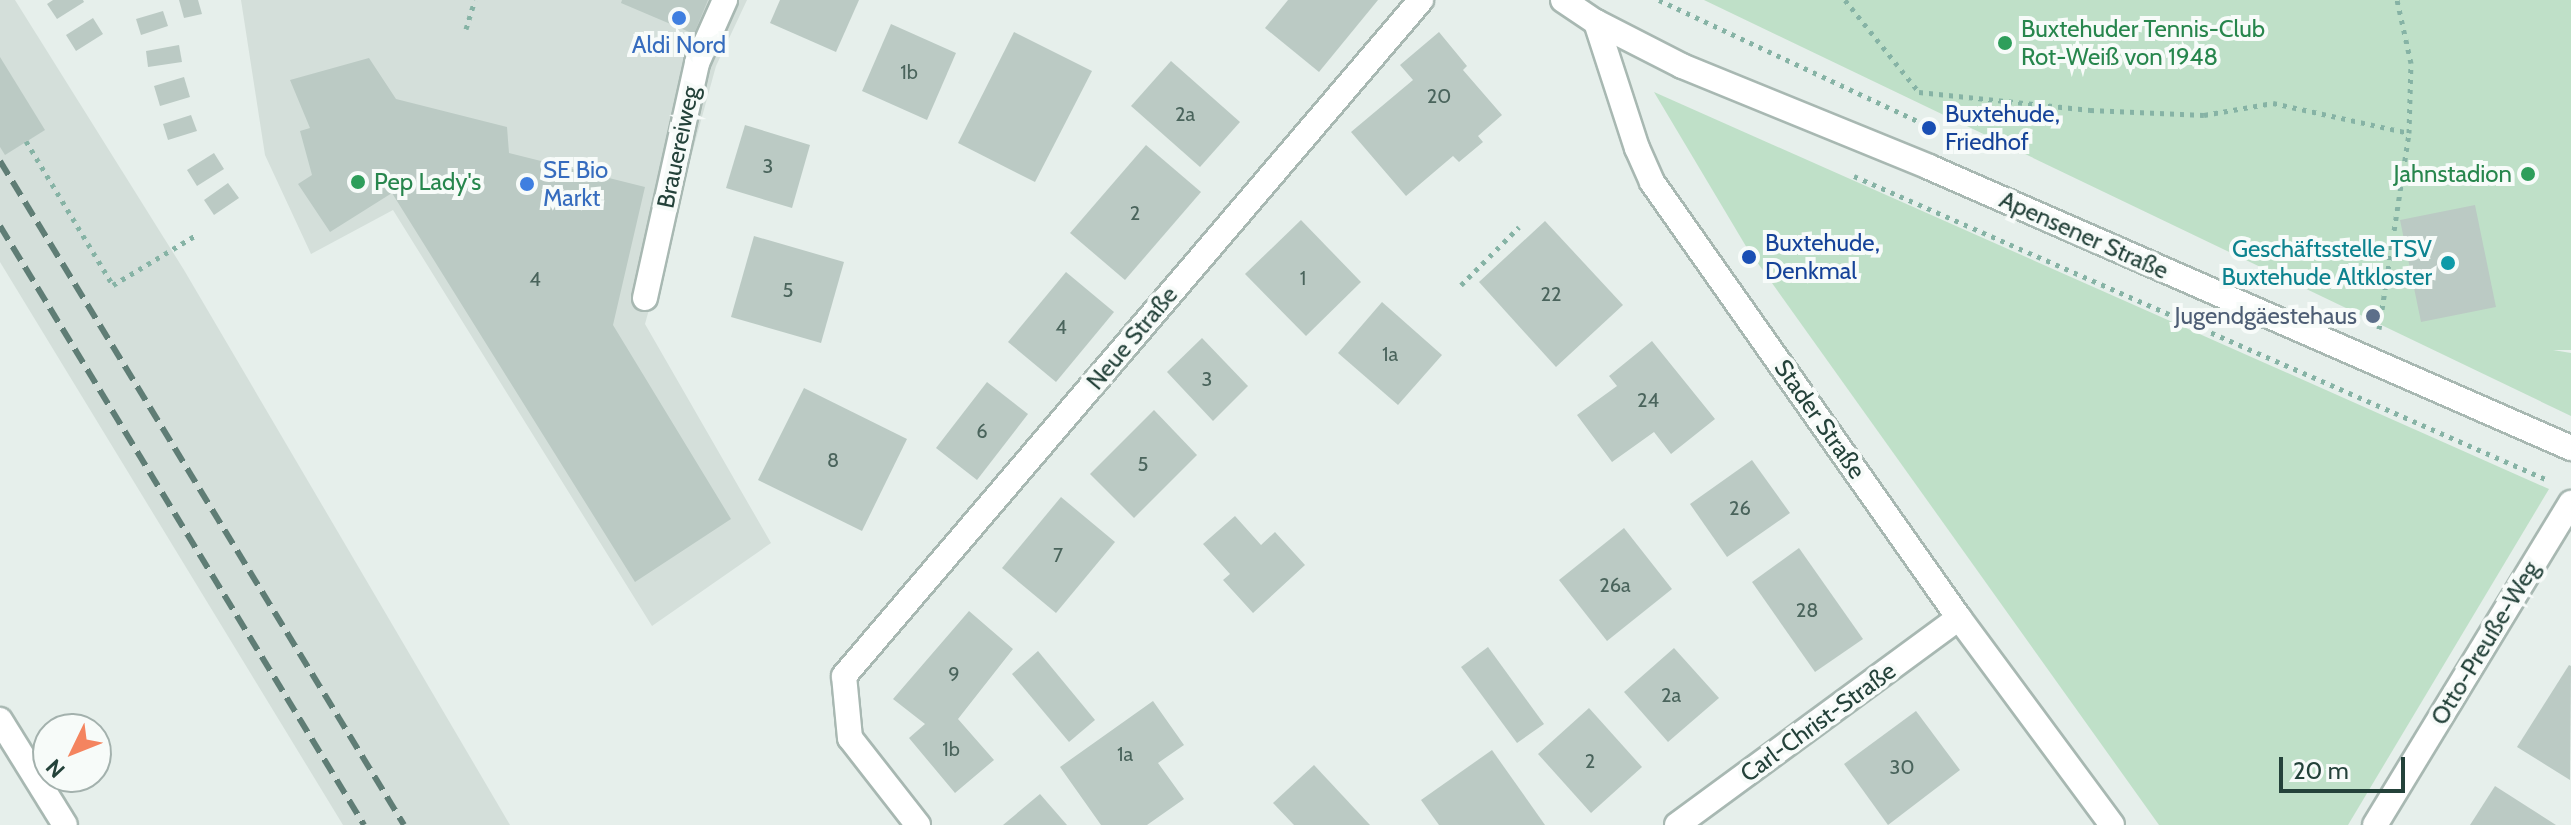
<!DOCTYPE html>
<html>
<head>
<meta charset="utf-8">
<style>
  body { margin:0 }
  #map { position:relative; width:2571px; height:825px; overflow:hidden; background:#e6efeb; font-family:Cabin,sans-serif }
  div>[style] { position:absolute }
  .built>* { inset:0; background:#d4dfda }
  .green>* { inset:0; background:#bfe0c8 }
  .building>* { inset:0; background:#bbcac4 }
  .path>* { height:5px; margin-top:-2.5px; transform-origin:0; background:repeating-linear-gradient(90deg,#86b3a5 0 4px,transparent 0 10px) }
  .roads { filter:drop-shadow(2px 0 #a8b8b2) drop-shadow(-2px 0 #a8b8b2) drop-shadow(0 2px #a8b8b2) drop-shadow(0 -2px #a8b8b2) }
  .minor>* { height:24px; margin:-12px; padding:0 12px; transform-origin:12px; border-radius:12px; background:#fff }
  .rail>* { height:6px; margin-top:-3px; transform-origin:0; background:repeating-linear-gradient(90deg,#5f7d75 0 16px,transparent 0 24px) }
  .dots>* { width:22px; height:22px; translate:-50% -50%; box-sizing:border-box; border:4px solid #f7fbf9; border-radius:50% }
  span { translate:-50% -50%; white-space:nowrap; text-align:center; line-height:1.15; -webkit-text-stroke:8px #f7fbf9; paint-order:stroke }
  .number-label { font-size:20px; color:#4a645c }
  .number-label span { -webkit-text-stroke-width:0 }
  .leisure-label { font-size:24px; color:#27864d }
  .left { translate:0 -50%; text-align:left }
  .right { translate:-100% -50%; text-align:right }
  .shop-label { font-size:24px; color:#366cbe }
  .transit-label { font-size:24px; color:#164399 }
  .street-label { font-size:24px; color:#24423a }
  .culture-label { font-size:24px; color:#0d838f }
  .service-label { font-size:24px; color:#4e5e75 }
  .north { position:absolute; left:32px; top:713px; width:80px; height:80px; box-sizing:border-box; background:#f7fbf9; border:2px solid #a3b1ad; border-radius:50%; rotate:227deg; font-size:22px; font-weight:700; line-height:32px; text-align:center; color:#24423a }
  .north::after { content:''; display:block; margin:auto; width:28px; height:36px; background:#f4845f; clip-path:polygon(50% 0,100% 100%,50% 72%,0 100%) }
  .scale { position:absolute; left:2279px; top:757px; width:126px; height:36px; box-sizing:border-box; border:4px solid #24423a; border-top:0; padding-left:10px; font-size:24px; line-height:28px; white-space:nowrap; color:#24423a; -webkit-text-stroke:6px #f7fbf9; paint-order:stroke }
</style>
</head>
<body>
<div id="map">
  <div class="built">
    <i style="clip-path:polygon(0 0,15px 0,184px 270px,510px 825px,343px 825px,0 262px)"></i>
    <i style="clip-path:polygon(241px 0,747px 0,716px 66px,645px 324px,771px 543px,652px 626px,393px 210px,311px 254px,265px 155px)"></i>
  </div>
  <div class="green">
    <i style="clip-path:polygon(1704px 0,2571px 0,2571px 350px,2553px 350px,2571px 353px,2571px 416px)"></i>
    <i style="clip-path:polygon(1654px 92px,2549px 489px,2348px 825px,2159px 825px,1747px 248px)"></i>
  </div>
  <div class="building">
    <i style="clip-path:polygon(53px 0,83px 0,84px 2px,57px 19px,47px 4px)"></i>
    <i style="clip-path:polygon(179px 0,198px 0,202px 14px,184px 18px)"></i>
    <i style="clip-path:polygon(622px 0,708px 0,694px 34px,621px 3px)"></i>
    <i style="clip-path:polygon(780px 0,859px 0,836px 52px,770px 23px)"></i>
    <i style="clip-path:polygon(1288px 0,1378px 0,1319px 72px,1265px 28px)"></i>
    <i style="clip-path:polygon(163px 11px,168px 26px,141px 35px,136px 19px)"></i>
    <i style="clip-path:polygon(93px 18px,103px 34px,76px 51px,66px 35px)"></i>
    <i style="clip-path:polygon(891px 24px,956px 53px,927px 120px,862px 91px)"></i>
    <i style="clip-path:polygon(1014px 32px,1092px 71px,1035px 182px,958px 143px)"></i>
    <i style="clip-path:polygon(1439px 32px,1467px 66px,1463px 70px,1502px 115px,1478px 136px,1483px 142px,1459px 162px,1453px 156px,1406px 196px,1351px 132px,1413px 80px,1400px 65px)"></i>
    <i style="clip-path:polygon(179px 45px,182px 62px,148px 67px,146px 51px)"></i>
    <i style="clip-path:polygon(0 57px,45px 130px,5px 155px,0 147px)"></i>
    <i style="clip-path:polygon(369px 58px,396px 99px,507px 127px,509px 153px,645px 187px,613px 325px,731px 519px,635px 582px,392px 193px,330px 232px,298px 184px,312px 175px,300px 131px,310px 128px,290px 80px)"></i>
    <i style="clip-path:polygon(1171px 61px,1240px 122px,1200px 167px,1131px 106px)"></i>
    <i style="clip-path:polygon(184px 77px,190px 97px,160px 106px,154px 86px)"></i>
    <i style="clip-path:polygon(191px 115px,197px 131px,168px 140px,163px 124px)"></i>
    <i style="clip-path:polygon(745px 125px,810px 145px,792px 208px,726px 188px)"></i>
    <i style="clip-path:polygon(1146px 145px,1201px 192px,1125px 280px,1070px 233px)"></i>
    <i style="clip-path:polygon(214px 153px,224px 169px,197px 186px,187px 170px)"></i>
    <i style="clip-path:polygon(228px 183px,239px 198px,214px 215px,204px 200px)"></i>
    <i style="clip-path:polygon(2475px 205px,2496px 307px,2421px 322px,2400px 220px)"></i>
    <i style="clip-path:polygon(1301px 220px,1361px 282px,1306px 336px,1245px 274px)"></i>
    <i style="clip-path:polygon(1545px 221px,1623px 305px,1556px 367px,1479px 282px)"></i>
    <i style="clip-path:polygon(754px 236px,844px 262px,821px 343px,731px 317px)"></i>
    <i style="clip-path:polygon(1066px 272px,1114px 312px,1056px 382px,1008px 342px)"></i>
    <i style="clip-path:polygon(1382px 302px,1442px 355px,1398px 405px,1338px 353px)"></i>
    <i style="clip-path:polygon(1202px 338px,1248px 386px,1213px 421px,1167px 372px)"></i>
    <i style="clip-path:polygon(1652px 341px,1715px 419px,1671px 454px,1654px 432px,1612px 462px,1577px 415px,1617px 386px,1609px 376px)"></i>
    <i style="clip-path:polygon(987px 382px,1028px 414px,977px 480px,936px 448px)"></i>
    <i style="clip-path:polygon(804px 388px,907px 439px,862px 531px,758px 480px)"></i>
    <i style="clip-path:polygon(1154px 410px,1197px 455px,1134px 518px,1090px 474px)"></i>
    <i style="clip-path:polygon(1752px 460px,1790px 513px,1727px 557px,1690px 504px)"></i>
    <i style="clip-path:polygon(1061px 497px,1115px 542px,1056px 613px,1002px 568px)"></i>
    <i style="clip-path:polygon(1235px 516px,1261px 545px,1275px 532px,1305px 565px,1253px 613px,1223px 580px,1230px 574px,1203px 544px)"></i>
    <i style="clip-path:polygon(1624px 528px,1672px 589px,1607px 641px,1559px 580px)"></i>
    <i style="clip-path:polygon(1799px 548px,1863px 639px,1815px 672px,1752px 582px)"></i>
    <i style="clip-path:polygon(969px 611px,1013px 649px,958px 719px,994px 760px,955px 793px,909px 738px,925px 724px,893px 699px)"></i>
    <i style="clip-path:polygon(1488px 647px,1544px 724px,1517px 743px,1461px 667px)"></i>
    <i style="clip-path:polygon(1674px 648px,1719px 698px,1668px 742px,1624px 692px)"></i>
    <i style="clip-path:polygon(1038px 651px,1095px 720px,1069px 742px,1012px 674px)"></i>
    <i style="clip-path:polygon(2569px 665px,2571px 666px,2570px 780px,2517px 747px)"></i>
    <i style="clip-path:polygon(1153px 701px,1184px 745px,1158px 763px,1184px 799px,1147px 825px,1101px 825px,1060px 767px)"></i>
    <i style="clip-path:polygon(1589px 708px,1642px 767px,1591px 813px,1538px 754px)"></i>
    <i style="clip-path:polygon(1916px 711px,1960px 770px,1888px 825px,1844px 764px)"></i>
    <i style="clip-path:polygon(1492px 750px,1545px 825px,1439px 825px,1421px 800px)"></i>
    <i style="clip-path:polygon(1314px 765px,1370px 825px,1294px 825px,1273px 803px)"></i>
    <i style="clip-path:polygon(2495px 786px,2556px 825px,2470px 825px)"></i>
    <i style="clip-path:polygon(1040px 794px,1067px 825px,1003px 825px)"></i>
  </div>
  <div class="path">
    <i style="left:1659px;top:0;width:302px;rotate:25.1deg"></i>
    <i style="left:1845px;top:0;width:118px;rotate:51.2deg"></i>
    <i style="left:1919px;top:92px;width:172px;rotate:6deg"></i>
    <i style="left:2090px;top:110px;width:114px;rotate:2.5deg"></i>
    <i style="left:2204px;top:115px;width:70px;rotate:-9.9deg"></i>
    <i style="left:2273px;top:103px;width:139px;rotate:12.4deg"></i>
    <i style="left:2409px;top:133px;width:70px;rotate:-88.4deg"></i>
    <i style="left:2411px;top:63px;width:65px;rotate:-102.5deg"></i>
    <i style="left:466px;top:29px;width:30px;rotate:-73deg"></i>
    <i style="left:26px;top:141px;width:168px;rotate:58.9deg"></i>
    <i style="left:113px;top:285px;width:99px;rotate:-31deg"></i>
    <i style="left:1854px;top:176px;width:758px;rotate:23.66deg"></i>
    <i style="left:1461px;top:285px;width:82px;rotate:-45deg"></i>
    <i style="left:2379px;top:329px;width:197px;rotate:-81.3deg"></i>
  </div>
  <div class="roads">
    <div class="minor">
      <i style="left:1563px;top:0;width:40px;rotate:34deg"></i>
      <i style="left:1596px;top:22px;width:97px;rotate:27.1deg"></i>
      <i style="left:1682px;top:66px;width:267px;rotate:22.2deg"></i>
      <i style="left:1929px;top:167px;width:701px;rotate:23.64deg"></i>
      <i style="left:1596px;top:22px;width:133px;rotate:72deg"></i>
      <i style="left:1637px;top:148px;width:37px;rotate:66deg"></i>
      <i style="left:1652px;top:182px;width:533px;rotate:54.85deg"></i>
      <i style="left:1959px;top:618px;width:257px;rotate:53.5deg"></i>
      <i style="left:645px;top:298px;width:241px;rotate:-77.5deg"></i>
      <i style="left:697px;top:63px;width:69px;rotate:-66deg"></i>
      <i style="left:0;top:720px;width:123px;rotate:58.2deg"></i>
      <i style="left:918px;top:825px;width:110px;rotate:-128deg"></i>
      <i style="left:850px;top:738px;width:62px;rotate:-95.5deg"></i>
      <i style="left:844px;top:676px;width:889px;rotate:-49.52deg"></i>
      <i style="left:1677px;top:825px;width:350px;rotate:-36.3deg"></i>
      <i style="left:2375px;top:825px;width:377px;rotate:-58.7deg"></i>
    </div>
  </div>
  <div class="rail">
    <i style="left:0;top:161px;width:777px;rotate:58.68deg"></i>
    <i style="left:0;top:226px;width:701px;rotate:58.71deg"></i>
  </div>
  <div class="dots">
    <i style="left:679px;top:18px;background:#3f7fe0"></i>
    <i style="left:2005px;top:43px;background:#2e9e5b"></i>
    <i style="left:1929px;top:128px;background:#1a4fb4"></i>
    <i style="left:2528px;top:174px;background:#2e9e5b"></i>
    <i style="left:358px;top:182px;background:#2e9e5b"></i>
    <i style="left:527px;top:184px;background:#3f7fe0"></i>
    <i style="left:1749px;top:257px;background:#1a4fb4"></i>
    <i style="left:2448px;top:263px;background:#0f9aa8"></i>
    <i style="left:2373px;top:316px;background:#5c6f8a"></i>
  </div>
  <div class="number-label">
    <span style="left:909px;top:72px">1b</span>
    <span style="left:1439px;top:96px">20</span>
    <span style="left:1185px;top:114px">2a</span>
    <span style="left:768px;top:166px">3</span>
    <span style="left:1135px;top:213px">2</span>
    <span style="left:1303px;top:278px">1</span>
    <span style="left:535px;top:279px">4</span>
    <span style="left:788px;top:290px">5</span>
    <span style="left:1551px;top:294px">22</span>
    <span style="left:1061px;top:327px">4</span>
    <span style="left:1390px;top:354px">1a</span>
    <span style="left:1207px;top:379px">3</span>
    <span style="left:1648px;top:400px">24</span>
    <span style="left:982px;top:431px">6</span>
    <span style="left:833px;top:460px">8</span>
    <span style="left:1143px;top:464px">5</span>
    <span style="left:1740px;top:508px">26</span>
    <span style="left:1058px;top:555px">7</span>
    <span style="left:1615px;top:585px">26a</span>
    <span style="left:1807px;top:610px">28</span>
    <span style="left:954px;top:674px">9</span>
    <span style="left:1671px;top:695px">2a</span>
    <span style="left:951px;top:749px">1b</span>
    <span style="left:1125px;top:754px">1a</span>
    <span style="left:1590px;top:761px">2</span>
    <span style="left:1902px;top:767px">30</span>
  </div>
  <div class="leisure-label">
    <span class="left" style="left:2021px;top:43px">Buxtehuder Tennis-Club<br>Rot-Weiß von 1948</span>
    <span class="right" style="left:2512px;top:174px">Jahnstadion</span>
    <span class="left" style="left:374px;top:182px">Pep Lady's</span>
  </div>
  <div class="shop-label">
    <span style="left:679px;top:45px">Aldi Nord</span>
    <span class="left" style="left:543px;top:184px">SE Bio<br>Markt</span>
  </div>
  <div class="transit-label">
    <span class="left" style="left:1945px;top:128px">Buxtehude,<br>Friedhof</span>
    <span class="left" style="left:1765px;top:257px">Buxtehude,<br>Denkmal</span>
  </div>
  <div class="street-label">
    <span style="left:678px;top:147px;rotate:-78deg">Brauereiweg</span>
    <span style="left:2084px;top:235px;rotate:24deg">Apensener Straße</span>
    <span style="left:1132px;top:338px;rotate:-50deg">Neue Straße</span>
    <span style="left:1820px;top:419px;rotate:55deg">Stader Straße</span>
    <span style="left:2485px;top:643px;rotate:-59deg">Otto-Preuße-Weg</span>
    <span style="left:1818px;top:722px;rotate:-36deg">Carl-Christ-Straße</span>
  </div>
  <div class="culture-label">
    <span class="right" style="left:2432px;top:263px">Geschäftsstelle TSV<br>Buxtehude Altkloster</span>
  </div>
  <div class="service-label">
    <span class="right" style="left:2357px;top:316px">Jugendgäestehaus</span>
  </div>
  <div class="north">N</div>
  <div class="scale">20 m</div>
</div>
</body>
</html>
